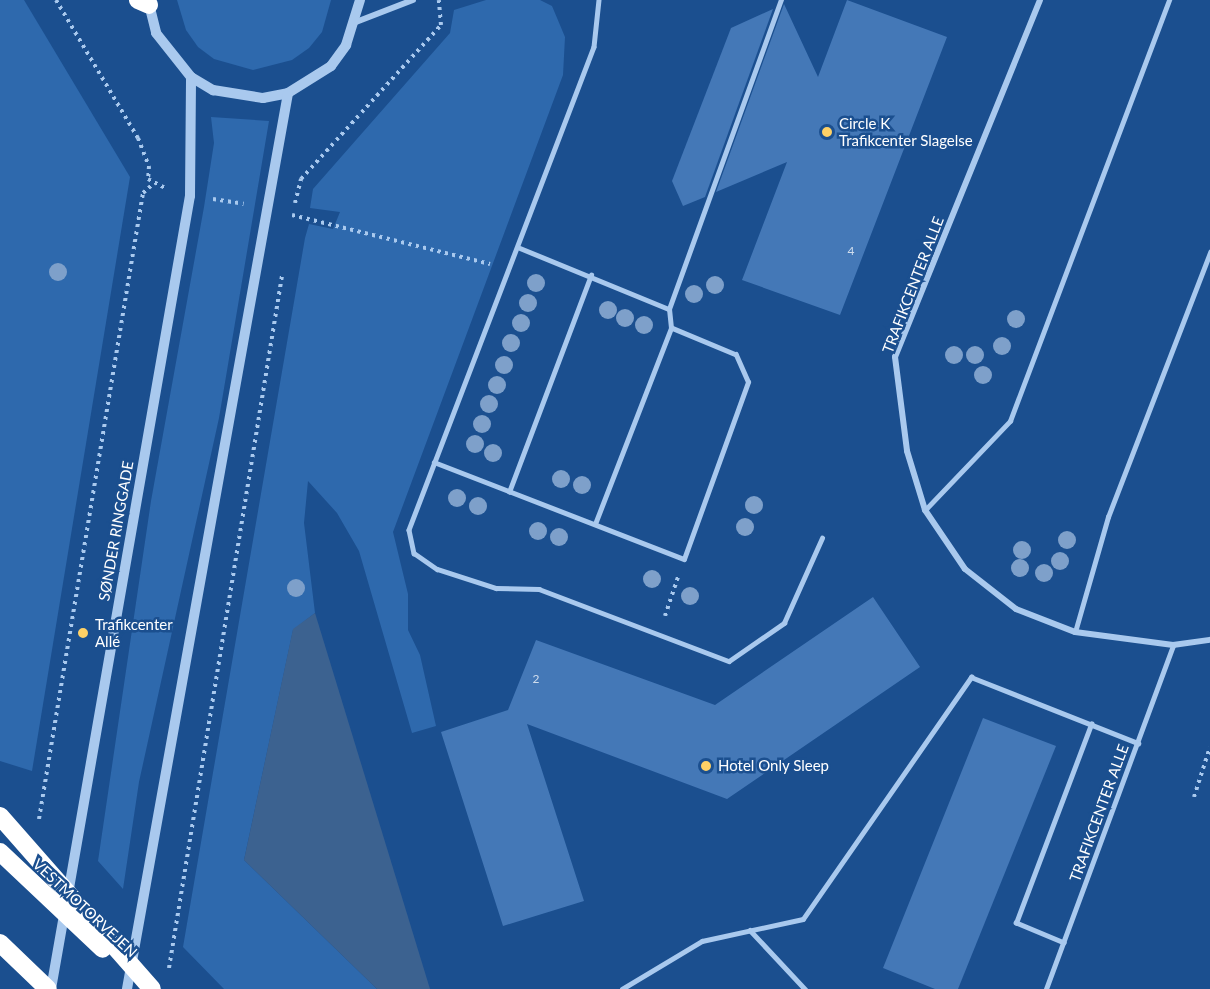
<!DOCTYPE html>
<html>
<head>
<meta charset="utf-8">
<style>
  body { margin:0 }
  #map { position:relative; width:1210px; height:989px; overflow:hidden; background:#1b4f8f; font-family:Lato,sans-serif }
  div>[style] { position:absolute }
  .green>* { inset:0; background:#2e69ad }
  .water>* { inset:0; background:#3c6290 }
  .building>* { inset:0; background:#4478b7 }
  .path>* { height:4px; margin-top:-2px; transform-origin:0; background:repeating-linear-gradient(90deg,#a9c9ee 0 3px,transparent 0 7.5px) }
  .service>* { height:4.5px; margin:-2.25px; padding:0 2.25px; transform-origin:2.25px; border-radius:2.25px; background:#a9c9ee }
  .minor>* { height:6px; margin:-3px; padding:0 3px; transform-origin:3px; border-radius:3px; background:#a9c9ee }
  .tertiary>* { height:10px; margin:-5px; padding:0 5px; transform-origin:5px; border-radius:5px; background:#a9c9ee }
  .motorway>* { height:18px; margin:-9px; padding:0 9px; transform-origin:9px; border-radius:9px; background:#fff }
  .motorway-bridge>* { height:18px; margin:-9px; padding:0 9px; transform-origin:9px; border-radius:9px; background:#fff }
  .trees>* { width:18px; height:18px; margin:-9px; border-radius:50%; background:#7ea0ca }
  .dots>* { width:16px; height:16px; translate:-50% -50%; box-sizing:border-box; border:3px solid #1b4f8f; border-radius:50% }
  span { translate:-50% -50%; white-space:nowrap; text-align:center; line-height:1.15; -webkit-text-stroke:5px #1b4f8f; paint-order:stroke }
  .number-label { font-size:12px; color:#d0dded }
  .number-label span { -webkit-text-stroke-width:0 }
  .poi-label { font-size:15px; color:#fff }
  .left { translate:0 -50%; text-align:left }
  .street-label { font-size:15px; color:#fff }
</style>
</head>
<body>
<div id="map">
  <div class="green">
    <i style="clip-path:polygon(0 0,24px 0,130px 177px,32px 771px,0 761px)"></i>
    <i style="clip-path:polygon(177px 0,331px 0,322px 32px,309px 48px,292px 60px,253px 70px,214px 59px,198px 47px,186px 30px)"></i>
    <i style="clip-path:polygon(486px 0,540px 0,552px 6px,565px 37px,563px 75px,393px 532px,408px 594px,408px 630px,420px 655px,436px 726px,412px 733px,359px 551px,337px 513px,308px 481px,304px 523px,315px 613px,293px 630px,244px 860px,377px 989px,224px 989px,183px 947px,305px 238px,309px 224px,333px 229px,340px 212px,310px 208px,313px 189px,450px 33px,454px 10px)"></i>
    <i style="clip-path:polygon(211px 117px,269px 121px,219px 418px,139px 782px,123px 889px,98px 861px,151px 501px,204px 207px,214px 143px)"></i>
  </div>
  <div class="water">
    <i style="clip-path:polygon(315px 613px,430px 989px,377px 989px,244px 860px,293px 629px)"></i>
  </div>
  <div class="building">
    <i style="clip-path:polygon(847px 0,947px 37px,840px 315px,742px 280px,787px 162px,716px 192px,784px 4px,818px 77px)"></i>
    <i style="clip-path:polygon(773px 9px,705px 197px,683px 206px,672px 181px,731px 28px)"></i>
    <i style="clip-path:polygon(873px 597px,920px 667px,727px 799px,527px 724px,584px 901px,503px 926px,441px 732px,508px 710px,536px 640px,715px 705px)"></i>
    <i style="clip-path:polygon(983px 718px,1056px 746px,958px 989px,935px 989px,883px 968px)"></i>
  </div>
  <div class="path">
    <i style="left:56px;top:0;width:161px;rotate:59.3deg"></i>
    <i style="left:138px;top:138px;width:30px;rotate:69deg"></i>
    <i style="left:149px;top:166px;width:13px;rotate:94deg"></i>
    <i style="left:148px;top:179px;width:21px;rotate:28deg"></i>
    <i style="left:213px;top:199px;width:31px;rotate:9deg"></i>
    <i style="left:295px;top:203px;width:25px;rotate:-76deg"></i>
    <i style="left:301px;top:179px;width:208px;rotate:-47.7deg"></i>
    <i style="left:441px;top:25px;width:25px;rotate:-95deg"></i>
    <i style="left:292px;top:215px;width:204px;rotate:13.9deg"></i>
    <i style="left:665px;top:616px;width:41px;rotate:-71.6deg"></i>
    <i style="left:1194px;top:797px;width:52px;rotate:-72.3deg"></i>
    <i style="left:39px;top:819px;width:635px;rotate:-80.57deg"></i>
    <i style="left:143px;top:193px;width:12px;rotate:-42deg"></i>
    <i style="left:169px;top:968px;width:701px;rotate:-80.73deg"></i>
  </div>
  <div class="service">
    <i style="left:599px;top:0;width:47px;rotate:96.1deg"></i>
    <i style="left:594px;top:47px;width:517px;rotate:110.96deg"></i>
    <i style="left:409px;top:530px;width:24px;rotate:78deg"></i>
    <i style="left:414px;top:553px;width:28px;rotate:35deg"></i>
    <i style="left:437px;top:569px;width:62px;rotate:17.9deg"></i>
    <i style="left:496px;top:588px;width:43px;rotate:1.3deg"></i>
    <i style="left:539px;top:589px;width:203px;rotate:20.8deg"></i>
    <i style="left:729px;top:661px;width:67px;rotate:-34.6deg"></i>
    <i style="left:784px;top:623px;width:93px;rotate:-65.9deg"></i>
    <i style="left:520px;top:248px;width:161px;rotate:22.3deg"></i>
    <i style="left:669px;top:309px;width:329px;rotate:-70.1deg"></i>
    <i style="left:434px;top:462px;width:268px;rotate:21.2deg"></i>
    <i style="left:684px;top:559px;width:188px;rotate:-70.1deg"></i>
    <i style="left:748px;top:382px;width:30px;rotate:-114deg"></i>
    <i style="left:736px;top:355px;width:70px;rotate:-157.4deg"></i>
    <i style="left:671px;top:328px;width:19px;rotate:-96deg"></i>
    <i style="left:509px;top:492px;width:232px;rotate:-69.3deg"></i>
    <i style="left:925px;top:510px;width:123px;rotate:-46.3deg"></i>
    <i style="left:1010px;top:421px;width:450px;rotate:-69.3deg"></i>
    <i style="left:595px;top:524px;width:210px;rotate:-68.8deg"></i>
    <i style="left:1075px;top:632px;width:120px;rotate:-74deg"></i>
    <i style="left:1108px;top:517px;width:284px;rotate:-68.9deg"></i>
    <i style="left:750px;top:930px;width:81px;rotate:47deg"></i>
    <i style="left:1064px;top:943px;width:52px;rotate:-157.4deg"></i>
    <i style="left:1016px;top:923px;width:213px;rotate:-69.3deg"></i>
    <i style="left:622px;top:989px;width:93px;rotate:-31deg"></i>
    <i style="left:702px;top:941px;width:103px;rotate:-12.3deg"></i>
    <i style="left:803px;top:919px;width:295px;rotate:-55.2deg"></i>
    <i style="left:971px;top:677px;width:180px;rotate:21.6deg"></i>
    <i style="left:1046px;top:989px;width:367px;rotate:-69.7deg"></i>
  </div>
  <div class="minor">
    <i style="left:1040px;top:0;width:385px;rotate:112.1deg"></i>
    <i style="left:895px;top:357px;width:95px;rotate:82.7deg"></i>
    <i style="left:907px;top:451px;width:62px;rotate:73deg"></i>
    <i style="left:925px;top:510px;width:71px;rotate:55.9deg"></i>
    <i style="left:965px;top:569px;width:65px;rotate:38.1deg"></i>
    <i style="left:1016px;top:609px;width:63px;rotate:21.3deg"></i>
    <i style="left:1075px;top:632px;width:99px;rotate:7.6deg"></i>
    <i style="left:1173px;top:645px;width:37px;rotate:-8deg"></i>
    <i style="left:356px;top:22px;width:61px;rotate:-21.1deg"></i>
  </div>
  <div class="tertiary">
    <i style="left:148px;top:0;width:34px;rotate:76deg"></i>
    <i style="left:156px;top:33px;width:56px;rotate:51.5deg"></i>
    <i style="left:191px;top:77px;width:26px;rotate:31deg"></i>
    <i style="left:213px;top:90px;width:51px;rotate:9.1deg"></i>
    <i style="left:263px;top:98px;width:25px;rotate:-11deg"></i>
    <i style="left:288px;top:93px;width:51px;rotate:-32.1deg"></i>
    <i style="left:331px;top:66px;width:26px;rotate:-54deg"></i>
    <i style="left:346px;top:45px;width:47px;rotate:-72.7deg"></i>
    <i style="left:68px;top:894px;width:709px;rotate:-80.09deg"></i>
    <i style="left:190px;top:196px;width:119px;rotate:-89.5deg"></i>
    <i style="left:51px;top:989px;width:80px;rotate:-80deg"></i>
    <i style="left:127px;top:989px;width:910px;rotate:-79.81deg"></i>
  </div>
  <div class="motorway">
    <i style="left:138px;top:0;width:12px;rotate:24deg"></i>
  </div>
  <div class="motorway-bridge">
    <i style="left:0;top:816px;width:230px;rotate:48.7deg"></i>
    <i style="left:0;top:852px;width:141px;rotate:43.3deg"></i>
    <i style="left:0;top:943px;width:66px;rotate:43.8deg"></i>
  </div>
  <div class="trees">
    <i style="left:58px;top:272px"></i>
    <i style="left:536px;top:283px"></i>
    <i style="left:715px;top:285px"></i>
    <i style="left:694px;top:294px"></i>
    <i style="left:528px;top:303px"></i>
    <i style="left:608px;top:310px"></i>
    <i style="left:625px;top:318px"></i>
    <i style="left:1016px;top:319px"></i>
    <i style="left:521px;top:323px"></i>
    <i style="left:644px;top:325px"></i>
    <i style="left:511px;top:343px"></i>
    <i style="left:1002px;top:346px"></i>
    <i style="left:954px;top:355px"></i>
    <i style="left:975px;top:355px"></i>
    <i style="left:504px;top:365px"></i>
    <i style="left:983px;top:375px"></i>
    <i style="left:497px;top:385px"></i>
    <i style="left:489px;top:404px"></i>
    <i style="left:482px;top:424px"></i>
    <i style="left:475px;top:444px"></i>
    <i style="left:493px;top:453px"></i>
    <i style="left:561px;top:479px"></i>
    <i style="left:582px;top:485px"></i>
    <i style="left:457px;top:498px"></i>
    <i style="left:754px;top:505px"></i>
    <i style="left:478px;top:506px"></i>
    <i style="left:745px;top:527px"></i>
    <i style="left:538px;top:531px"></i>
    <i style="left:559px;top:537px"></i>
    <i style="left:1067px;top:540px"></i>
    <i style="left:1022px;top:550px"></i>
    <i style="left:1060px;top:561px"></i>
    <i style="left:1020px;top:568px"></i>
    <i style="left:1044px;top:573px"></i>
    <i style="left:652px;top:579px"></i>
    <i style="left:296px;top:588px"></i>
    <i style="left:690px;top:596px"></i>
  </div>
  <div class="dots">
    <i style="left:827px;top:132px;background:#ffd166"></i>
    <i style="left:83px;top:633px;background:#ffd166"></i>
    <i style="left:706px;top:766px;background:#ffd166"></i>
  </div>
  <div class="number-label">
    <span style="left:851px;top:251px">4</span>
    <span style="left:536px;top:679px">2</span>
  </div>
  <div class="poi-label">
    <span class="left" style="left:839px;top:132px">Circle K<br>Trafikcenter Slagelse</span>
    <span class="left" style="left:95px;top:633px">Trafikcenter<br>Allé</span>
    <span class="left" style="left:718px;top:766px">Hotel Only Sleep</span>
  </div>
  <div class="street-label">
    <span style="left:913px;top:285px;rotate:-69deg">TRAFIKCENTER ALLE</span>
    <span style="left:116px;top:531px;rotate:-80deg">SØNDER RINGGADE</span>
    <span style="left:1099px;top:813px;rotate:-70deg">TRAFIKCENTER ALLE</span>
    <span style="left:85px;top:908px;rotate:43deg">VESTMOTORVEJEN</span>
  </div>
</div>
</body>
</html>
